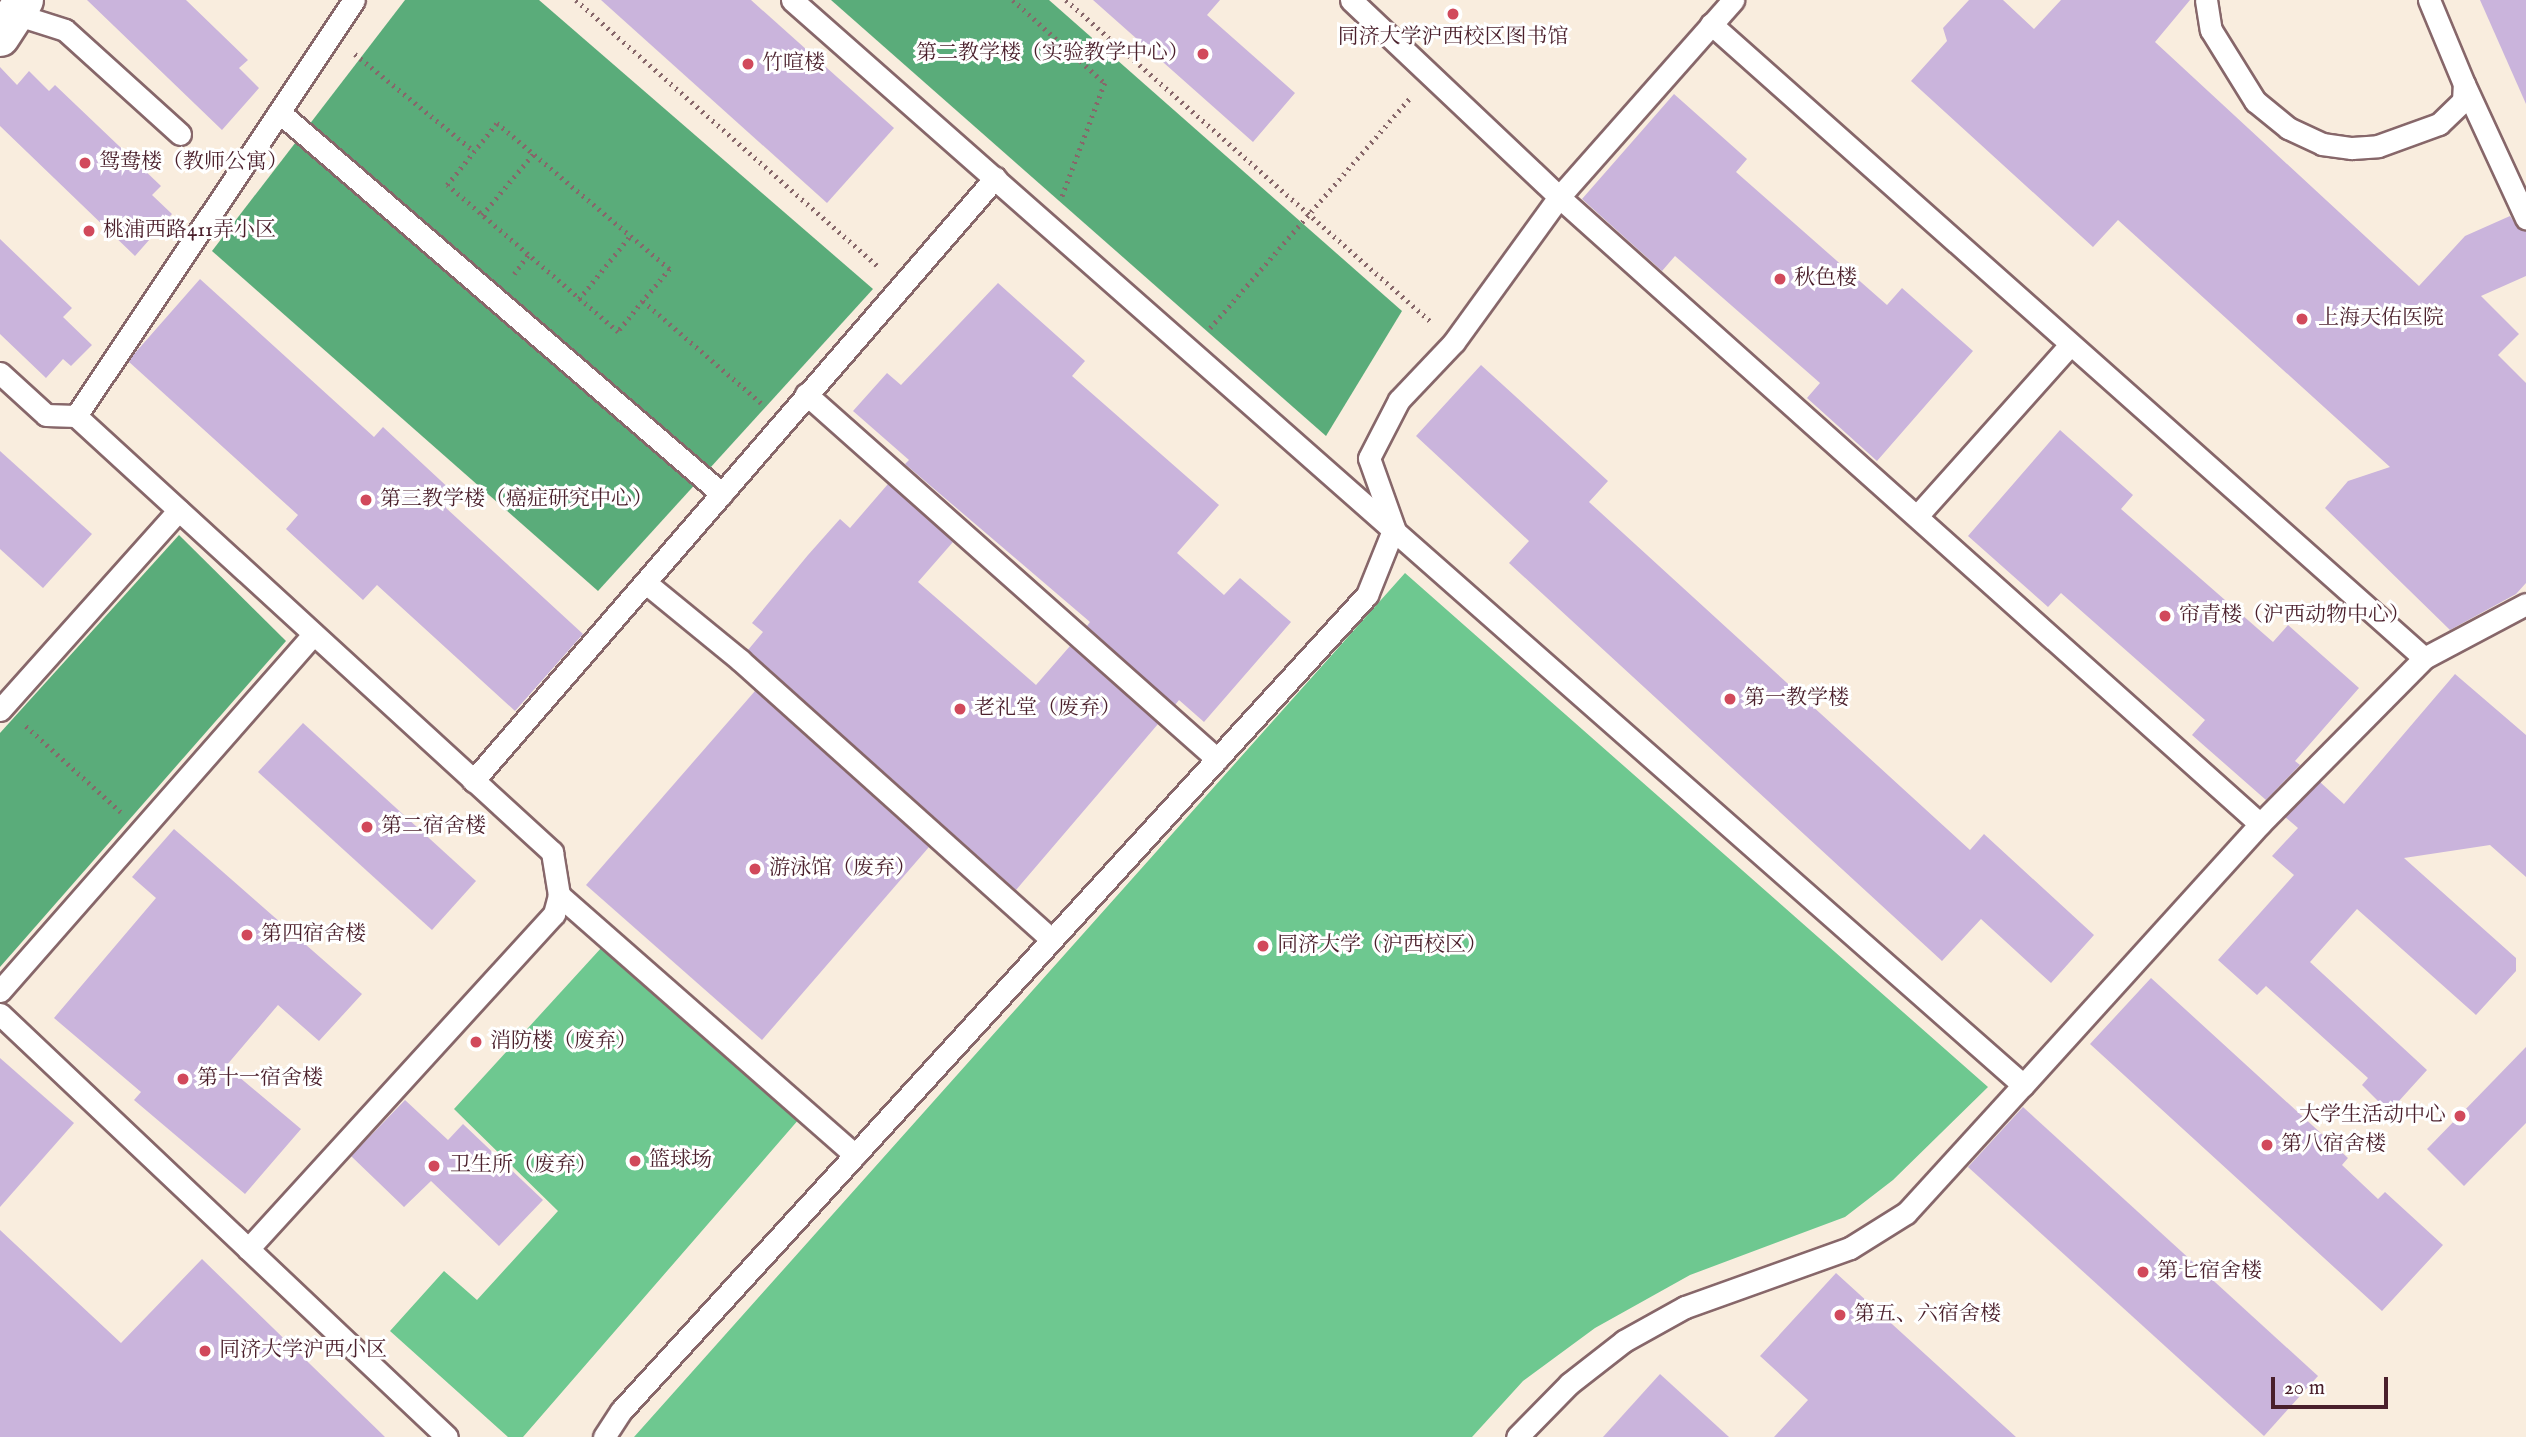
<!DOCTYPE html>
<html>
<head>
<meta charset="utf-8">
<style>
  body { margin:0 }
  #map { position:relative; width:2526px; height:1437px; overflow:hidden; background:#f9edde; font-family:"IM FELL English","Noto Serif SC",serif }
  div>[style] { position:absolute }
  .green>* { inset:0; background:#6ec890 }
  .forest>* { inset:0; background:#5aac7a }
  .building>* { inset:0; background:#cab4dc }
  .path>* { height:4.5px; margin-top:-2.25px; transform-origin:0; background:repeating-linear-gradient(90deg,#87676a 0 2px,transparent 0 7px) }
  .roads { filter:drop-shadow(2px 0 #87676a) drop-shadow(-2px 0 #87676a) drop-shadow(0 2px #87676a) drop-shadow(0 -2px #87676a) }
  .lane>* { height:21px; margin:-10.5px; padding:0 10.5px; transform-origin:10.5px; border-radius:10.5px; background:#fff }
  .street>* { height:38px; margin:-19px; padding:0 19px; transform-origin:19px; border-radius:19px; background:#fff }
  .dots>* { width:19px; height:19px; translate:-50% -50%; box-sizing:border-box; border:4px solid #fff; border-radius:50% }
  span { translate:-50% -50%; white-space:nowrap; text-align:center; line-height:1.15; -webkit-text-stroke:6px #fff; paint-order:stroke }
  .poi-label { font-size:21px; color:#4a1f2b }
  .right { translate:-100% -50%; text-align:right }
  .left { translate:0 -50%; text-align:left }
  .scale { position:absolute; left:2271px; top:1377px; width:117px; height:32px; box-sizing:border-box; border:4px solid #4a1f2b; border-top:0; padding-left:9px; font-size:21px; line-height:24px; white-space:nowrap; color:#4a1f2b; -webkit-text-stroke:5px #fff; paint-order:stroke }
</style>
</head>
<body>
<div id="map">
  <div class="green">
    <i style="clip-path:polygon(1405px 573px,1988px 1087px,1893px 1180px,1845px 1217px,1690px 1275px,1595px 1328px,1523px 1381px,1472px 1437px,634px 1437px)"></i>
    <i style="clip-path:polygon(613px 935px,806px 1111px,523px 1437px,508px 1437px,390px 1331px,444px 1271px,477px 1300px,558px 1211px,454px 1109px)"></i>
  </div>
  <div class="forest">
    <i style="clip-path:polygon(405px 0,539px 0,873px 289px,598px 591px,212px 251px)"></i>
    <i style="clip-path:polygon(831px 0,1049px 0,1402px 311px,1326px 436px)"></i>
    <i style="clip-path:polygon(179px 535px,286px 641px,0 967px,0 733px)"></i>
  </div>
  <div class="building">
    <i style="clip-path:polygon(87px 0,186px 0,248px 60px,239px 68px,259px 88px,222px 130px)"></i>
    <i style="clip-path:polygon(601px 0,751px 0,894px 128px,827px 203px)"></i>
    <i style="clip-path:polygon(1093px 0,1220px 0,1207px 15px,1295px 93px,1253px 142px)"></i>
    <i style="clip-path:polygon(1969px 0,2003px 0,2034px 29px,2061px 0,2190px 0,2155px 42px,2419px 286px,2465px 236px,2510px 216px,2518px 228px,2526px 231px,2526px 276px,2481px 296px,2519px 334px,2498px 355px,2526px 383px,2526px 583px,2516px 594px,2450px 630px,2325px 508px,2348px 481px,2390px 467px,2118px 220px,2093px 247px,1911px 81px,1947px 41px,1943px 28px)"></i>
    <i style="clip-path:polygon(2480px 0,2526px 0,2526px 104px)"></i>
    <i style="clip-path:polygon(0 67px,17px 85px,29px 71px,49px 91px,55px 85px,161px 186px,152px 195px,172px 214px,135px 256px,0 126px)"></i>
    <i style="clip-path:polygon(1674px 94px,1747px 159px,1736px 172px,1887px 305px,1902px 288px,1973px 351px,1877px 461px,1807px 398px,1820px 383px,1675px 256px,1662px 271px,1582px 199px)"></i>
    <i style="clip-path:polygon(0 239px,72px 308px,63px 317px,92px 345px,71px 366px,63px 359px,46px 378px,0 334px)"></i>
    <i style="clip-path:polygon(200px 279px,374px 437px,383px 427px,454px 493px,446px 508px,583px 634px,515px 711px,377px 585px,363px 600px,286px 529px,298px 515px,128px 361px)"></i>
    <i style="clip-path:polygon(998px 283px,1085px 361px,1072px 376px,1219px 505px,1177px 553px,1224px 595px,1240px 578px,1291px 622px,1204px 722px,1179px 700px,1175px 705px,1087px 626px,1090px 622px,905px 464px,909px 460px,853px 411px,887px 373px,901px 385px)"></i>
    <i style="clip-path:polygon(1481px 365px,1608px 481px,1589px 502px,1970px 850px,1984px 834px,2094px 935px,2051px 983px,1981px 919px,1942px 961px,1509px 563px,1529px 541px,1416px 436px)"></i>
    <i style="clip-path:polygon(2060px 430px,2133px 495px,2121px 509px,2273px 642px,2288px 625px,2359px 688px,2295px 761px,2300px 765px,2266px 800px,2192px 735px,2205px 720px,2061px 593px,2048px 607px,1968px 536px)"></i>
    <i style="clip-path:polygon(0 451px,92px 534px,43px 588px,0 549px)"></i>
    <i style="clip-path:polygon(888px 484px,953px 542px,918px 582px,1036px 685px,1070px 646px,1158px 724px,1016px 890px,748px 650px,763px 632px,752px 623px,808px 555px,840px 519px,850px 528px)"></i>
    <i style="clip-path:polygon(2455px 674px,2526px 735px,2526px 877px,2490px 845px,2404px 858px,2516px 958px,2516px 971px,2476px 1015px,2357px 909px,2310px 962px,2427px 1070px,2389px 1112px,2362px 1085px,2368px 1078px,2266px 986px,2257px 995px,2218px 960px,2294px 875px,2272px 856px,2298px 828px,2285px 817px,2320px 782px,2344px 804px)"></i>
    <i style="clip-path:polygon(755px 691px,929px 847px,762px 1040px,586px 885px)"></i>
    <i style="clip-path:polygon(303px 723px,476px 881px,432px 930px,258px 772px)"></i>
    <i style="clip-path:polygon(174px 829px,362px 994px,319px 1041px,278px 1005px,226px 1066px,301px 1129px,245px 1194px,134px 1100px,141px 1092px,54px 1018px,156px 898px,132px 877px)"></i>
    <i style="clip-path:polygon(2151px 978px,2348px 1158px,2342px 1165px,2378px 1199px,2385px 1192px,2443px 1245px,2382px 1311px,2090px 1044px)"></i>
    <i style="clip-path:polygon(2526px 1047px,2526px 1123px,2464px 1186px,2427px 1149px)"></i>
    <i style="clip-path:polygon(0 1058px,74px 1123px,0 1207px)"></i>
    <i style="clip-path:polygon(405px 1100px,448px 1140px,463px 1124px,543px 1200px,499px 1246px,431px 1181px,404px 1207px,351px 1156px)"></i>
    <i style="clip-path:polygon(2023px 1107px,2318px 1376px,2264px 1436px,1968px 1167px)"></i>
    <i style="clip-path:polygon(0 1230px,121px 1343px,202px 1259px,385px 1437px,0 1437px)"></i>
    <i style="clip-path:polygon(1836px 1273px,2016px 1437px,1774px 1437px,1808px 1400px,1760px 1356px)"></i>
    <i style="clip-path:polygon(1660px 1374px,1729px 1437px,1603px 1437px)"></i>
  </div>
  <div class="path">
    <i style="left:576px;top:0;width:404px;rotate:41.4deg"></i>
    <i style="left:1013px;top:0;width:124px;rotate:42.1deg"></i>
    <i style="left:1105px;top:83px;width:122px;rotate:110.7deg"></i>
    <i style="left:1066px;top:0;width:488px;rotate:41.4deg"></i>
    <i style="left:355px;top:54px;width:154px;rotate:39.2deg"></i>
    <i style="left:482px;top:215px;width:80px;rotate:-50.1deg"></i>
    <i style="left:514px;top:274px;width:24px;rotate:-54deg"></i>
    <i style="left:579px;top:299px;width:81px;rotate:-51deg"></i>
    <i style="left:643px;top:301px;width:40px;rotate:129deg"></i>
    <i style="left:618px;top:332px;width:225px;rotate:-139.3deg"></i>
    <i style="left:447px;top:185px;width:80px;rotate:-51.1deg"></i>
    <i style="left:497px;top:123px;width:226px;rotate:40.2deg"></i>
    <i style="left:670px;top:269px;width:42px;rotate:130.2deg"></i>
    <i style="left:643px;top:301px;width:156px;rotate:40.8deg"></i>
    <i style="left:1210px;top:328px;width:306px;rotate:-49deg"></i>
    <i style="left:26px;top:726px;width:128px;rotate:42.2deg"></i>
  </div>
  <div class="roads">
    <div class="lane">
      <i style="left:792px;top:0;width:1641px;rotate:41.39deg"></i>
      <i style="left:2023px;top:1085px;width:173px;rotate:132.4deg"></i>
      <i style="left:1906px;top:1213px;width:66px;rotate:148deg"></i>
      <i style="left:1850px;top:1248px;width:175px;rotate:160.3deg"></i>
      <i style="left:1685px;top:1307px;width:70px;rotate:150.9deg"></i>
      <i style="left:1624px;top:1341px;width:70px;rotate:142deg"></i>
      <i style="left:1569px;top:1384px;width:74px;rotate:134.5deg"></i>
      <i style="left:1351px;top:0;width:286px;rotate:43.4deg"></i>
      <i style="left:1559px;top:197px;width:940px;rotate:41.81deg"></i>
      <i style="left:2260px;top:824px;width:353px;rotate:132.2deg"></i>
      <i style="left:2206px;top:0;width:30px;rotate:81deg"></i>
      <i style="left:2211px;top:30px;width:84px;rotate:58.2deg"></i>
      <i style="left:2255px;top:101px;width:43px;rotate:39.3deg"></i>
      <i style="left:2288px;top:128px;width:38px;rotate:25deg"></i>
      <i style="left:2322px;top:144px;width:30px;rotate:8deg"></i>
      <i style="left:2352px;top:148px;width:26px;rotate:-4deg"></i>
      <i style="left:2378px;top:146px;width:65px;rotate:-19.8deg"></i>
      <i style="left:2439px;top:124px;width:33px;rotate:-44deg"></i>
      <i style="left:2463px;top:101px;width:17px;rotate:-87deg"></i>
      <i style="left:2464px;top:84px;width:91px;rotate:-112.6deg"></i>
      <i style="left:15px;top:14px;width:52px;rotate:17.7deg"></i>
      <i style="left:65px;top:30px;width:155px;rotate:42.1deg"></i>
      <i style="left:1711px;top:24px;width:954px;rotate:41.64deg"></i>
      <i style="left:2464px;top:84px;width:148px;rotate:65.2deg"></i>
      <i style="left:279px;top:112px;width:585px;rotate:40.77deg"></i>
      <i style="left:0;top:373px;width:62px;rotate:42.4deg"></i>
      <i style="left:46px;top:415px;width:30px;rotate:2deg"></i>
      <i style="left:76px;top:416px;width:646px;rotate:42.49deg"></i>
      <i style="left:552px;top:852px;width:44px;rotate:80.8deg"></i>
      <i style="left:559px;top:895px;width:394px;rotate:41.3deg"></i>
      <i style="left:806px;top:394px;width:550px;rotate:41.61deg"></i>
      <i style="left:76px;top:416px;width:500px;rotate:-56.25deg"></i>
      <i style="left:1917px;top:516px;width:229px;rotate:-48.2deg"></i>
      <i style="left:646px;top:583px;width:122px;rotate:39.3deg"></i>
      <i style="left:740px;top:660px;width:418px;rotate:41.9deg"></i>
      <i style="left:0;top:710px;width:268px;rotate:-48.2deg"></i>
      <i style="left:473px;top:781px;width:798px;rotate:-49.12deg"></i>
      <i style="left:2260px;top:824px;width:233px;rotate:-45.3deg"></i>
      <i style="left:2424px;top:658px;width:115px;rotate:-27.9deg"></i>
      <i style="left:0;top:991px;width:475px;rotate:-48.7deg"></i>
      <i style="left:0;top:1014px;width:615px;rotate:43.42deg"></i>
      <i style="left:248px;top:1249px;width:454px;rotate:-47.6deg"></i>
      <i style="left:554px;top:914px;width:20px;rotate:-75deg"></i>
      <i style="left:604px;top:1437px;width:31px;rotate:-57deg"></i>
      <i style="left:621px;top:1411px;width:1106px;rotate:-47.57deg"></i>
      <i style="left:1367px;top:595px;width:72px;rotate:-68.1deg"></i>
      <i style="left:1394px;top:528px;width:74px;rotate:-109.7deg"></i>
      <i style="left:1369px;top:458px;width:65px;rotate:-62.7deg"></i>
      <i style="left:1399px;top:400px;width:80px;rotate:-46.5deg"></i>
      <i style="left:1454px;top:342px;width:179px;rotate:-54.1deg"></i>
      <i style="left:1559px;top:197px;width:263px;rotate:-48.5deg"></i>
    </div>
    <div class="street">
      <i style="left:0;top:37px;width:44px;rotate:-57deg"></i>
    </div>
  </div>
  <div class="dots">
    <i style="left:1453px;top:14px;background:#d1495b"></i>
    <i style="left:1203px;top:54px;background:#d1495b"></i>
    <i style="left:748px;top:64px;background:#d1495b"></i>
    <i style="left:85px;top:163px;background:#d1495b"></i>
    <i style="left:89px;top:231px;background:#d1495b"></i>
    <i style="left:1780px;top:279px;background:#d1495b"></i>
    <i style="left:2302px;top:319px;background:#d1495b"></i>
    <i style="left:366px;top:500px;background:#d1495b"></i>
    <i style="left:2165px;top:616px;background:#d1495b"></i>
    <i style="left:1730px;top:699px;background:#d1495b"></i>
    <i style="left:960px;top:709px;background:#d1495b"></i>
    <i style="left:367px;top:827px;background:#d1495b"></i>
    <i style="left:755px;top:869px;background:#d1495b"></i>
    <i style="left:247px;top:935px;background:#d1495b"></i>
    <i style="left:1263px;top:946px;background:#d1495b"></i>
    <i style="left:476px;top:1042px;background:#d1495b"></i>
    <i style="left:183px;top:1079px;background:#d1495b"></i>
    <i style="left:2460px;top:1116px;background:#d1495b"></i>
    <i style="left:2267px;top:1145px;background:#d1495b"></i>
    <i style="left:635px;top:1161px;background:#d1495b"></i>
    <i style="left:434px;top:1166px;background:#d1495b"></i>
    <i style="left:2143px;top:1272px;background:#d1495b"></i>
    <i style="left:1840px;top:1315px;background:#d1495b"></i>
    <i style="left:205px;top:1351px;background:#d1495b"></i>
  </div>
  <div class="poi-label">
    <span style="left:1453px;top:38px">同济大学沪西校区图书馆</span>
    <span class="right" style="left:1189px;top:54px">第二教学楼（实验教学中心）</span>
    <span class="left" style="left:762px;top:64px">竹喧楼</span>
    <span class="left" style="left:99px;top:163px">鸳鸯楼（教师公寓）</span>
    <span class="left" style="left:103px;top:231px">桃浦西路411弄小区</span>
    <span class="left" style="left:1794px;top:279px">秋色楼</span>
    <span class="left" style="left:2318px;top:319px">上海天佑医院</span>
    <span class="left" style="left:380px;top:500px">第三教学楼（癌症研究中心）</span>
    <span class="left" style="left:2179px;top:616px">帘青楼（沪西动物中心）</span>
    <span class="left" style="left:1744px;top:699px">第一教学楼</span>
    <span class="left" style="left:974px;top:709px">老礼堂（废弃）</span>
    <span class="left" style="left:381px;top:827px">第二宿舍楼</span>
    <span class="left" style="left:769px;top:869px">游泳馆（废弃）</span>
    <span class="left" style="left:261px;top:935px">第四宿舍楼</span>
    <span class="left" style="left:1277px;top:946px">同济大学（沪西校区）</span>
    <span class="left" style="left:490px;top:1042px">消防楼（废弃）</span>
    <span class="left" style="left:197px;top:1079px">第十一宿舍楼</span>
    <span class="right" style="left:2446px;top:1116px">大学生活动中心</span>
    <span class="left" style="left:2281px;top:1145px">第八宿舍楼</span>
    <span class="left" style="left:649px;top:1161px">篮球场</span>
    <span class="left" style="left:450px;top:1166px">卫生所（废弃）</span>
    <span class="left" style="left:2157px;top:1272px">第七宿舍楼</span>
    <span class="left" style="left:1854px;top:1315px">第五、六宿舍楼</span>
    <span class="left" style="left:219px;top:1351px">同济大学沪西小区</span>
  </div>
  <div class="scale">20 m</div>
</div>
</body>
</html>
